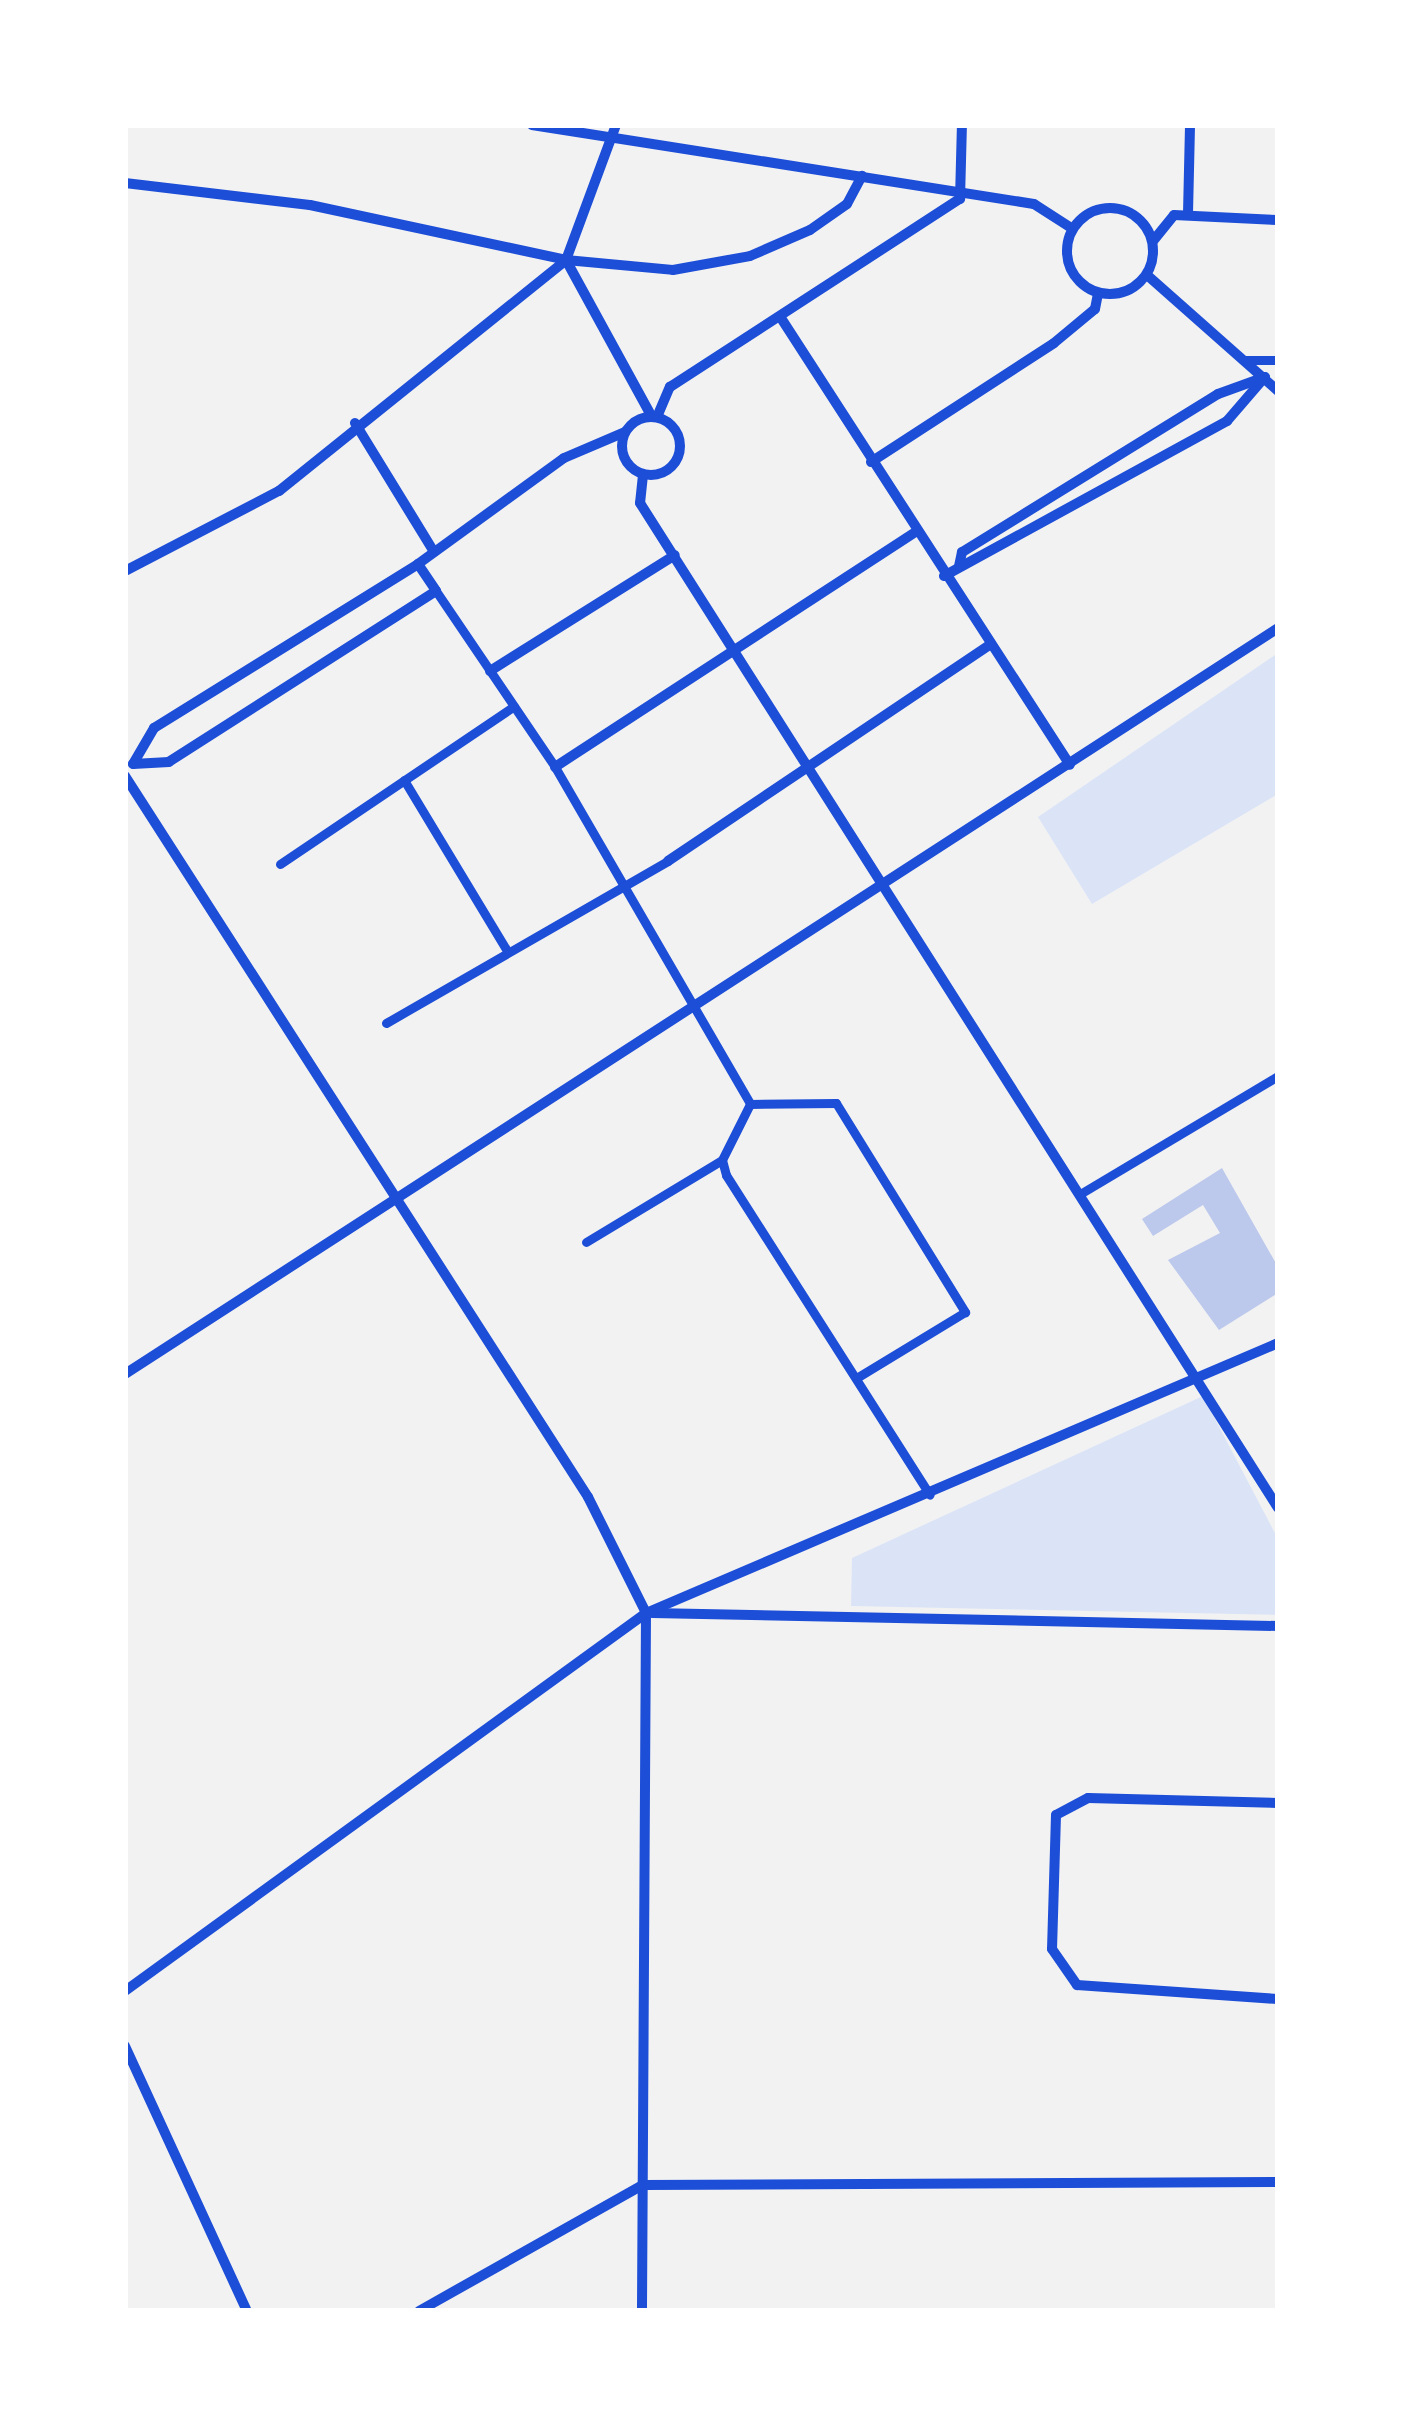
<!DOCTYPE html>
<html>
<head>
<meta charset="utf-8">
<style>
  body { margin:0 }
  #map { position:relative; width:1403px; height:2436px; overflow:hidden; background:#f2f2f2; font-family:"Archivo Narrow",sans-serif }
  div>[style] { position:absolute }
  .green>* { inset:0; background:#dbe4f7 }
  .building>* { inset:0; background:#bdc9ec }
  .pedestrian>* { height:9px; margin:-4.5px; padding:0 4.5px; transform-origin:4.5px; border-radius:4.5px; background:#1d4ed8 }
  .minor>* { height:10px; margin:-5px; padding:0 5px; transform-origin:5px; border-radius:5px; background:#1d4ed8 }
  .minor>.ring { margin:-5px; padding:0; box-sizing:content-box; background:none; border:10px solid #1d4ed8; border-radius:50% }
  span { translate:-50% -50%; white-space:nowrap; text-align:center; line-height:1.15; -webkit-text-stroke:8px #fff; paint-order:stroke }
  .frame { position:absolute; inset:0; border:128px solid #fff; pointer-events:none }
</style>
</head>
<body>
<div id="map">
  <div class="green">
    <i style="clip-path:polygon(1278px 653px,1278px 794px,1092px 904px,1038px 817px)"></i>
    <i style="clip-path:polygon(1203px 1396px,1276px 1535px,1278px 1615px,851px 1606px,852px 1558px)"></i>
  </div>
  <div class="building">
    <i style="clip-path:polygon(1222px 1168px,1278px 1267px,1278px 1293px,1219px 1330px,1168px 1260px,1220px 1233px,1203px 1205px,1153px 1236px,1142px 1219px)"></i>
  </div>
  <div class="pedestrian">
    <i style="left:1243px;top:360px;width:35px"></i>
    <i style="left:436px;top:591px;width:212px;rotate:55.9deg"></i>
    <i style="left:555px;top:767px;width:389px;rotate:59.9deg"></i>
    <i style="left:750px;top:1104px;width:63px;rotate:116.6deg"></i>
    <i style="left:722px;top:1160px;width:16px;rotate:75deg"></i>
    <i style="left:726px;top:1175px;width:379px;rotate:57.5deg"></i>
    <i style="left:404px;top:780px;width:197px;rotate:58.9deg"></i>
    <i style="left:280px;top:864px;width:282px;rotate:-34deg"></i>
    <i style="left:386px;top:1023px;width:325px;rotate:-29.9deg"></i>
    <i style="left:750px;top:1104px;width:86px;rotate:-0.7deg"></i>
    <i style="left:836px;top:1103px;width:246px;rotate:58.3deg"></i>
    <i style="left:965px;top:1312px;width:125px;rotate:148.7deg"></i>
    <i style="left:1080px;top:1194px;width:230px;rotate:-30.8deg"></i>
    <i style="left:586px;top:1242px;width:159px;rotate:-31.1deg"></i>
  </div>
  <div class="minor">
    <i style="left:532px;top:125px;width:508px;rotate:8.94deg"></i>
    <i style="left:1034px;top:204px;width:46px;rotate:32.7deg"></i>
    <i style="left:125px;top:183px;width:186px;rotate:6.8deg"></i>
    <i style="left:310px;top:205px;width:262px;rotate:12.1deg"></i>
    <i style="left:566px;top:260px;width:107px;rotate:5.3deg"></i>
    <i style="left:673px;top:270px;width:78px;rotate:-10.3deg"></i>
    <i style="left:750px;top:256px;width:65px;rotate:-23.4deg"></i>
    <i style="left:810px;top:230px;width:45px;rotate:-35.1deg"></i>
    <i style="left:847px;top:204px;width:32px;rotate:-62deg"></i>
    <i class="ring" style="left:1067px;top:208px;width:76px;height:76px"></i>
    <i style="left:1188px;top:214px;width:89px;rotate:-88.7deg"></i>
    <i style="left:1153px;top:241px;width:33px;rotate:-51deg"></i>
    <i style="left:1174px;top:215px;width:104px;rotate:2.8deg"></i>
    <i style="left:566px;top:260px;width:179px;rotate:61.3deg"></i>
    <i style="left:1147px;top:275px;width:175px;rotate:41.5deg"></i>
    <i style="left:781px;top:318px;width:532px;rotate:57.12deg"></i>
    <i class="ring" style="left:622px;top:417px;width:48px;height:48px"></i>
    <i style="left:657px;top:417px;width:33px;rotate:-67deg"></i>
    <i style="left:670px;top:387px;width:346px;rotate:-33deg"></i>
    <i style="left:960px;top:199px;width:74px;rotate:-88.5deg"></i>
    <i style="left:355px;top:423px;width:151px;rotate:58.5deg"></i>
    <i style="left:871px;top:462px;width:218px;rotate:-33deg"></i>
    <i style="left:1054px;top:343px;width:53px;rotate:-39.7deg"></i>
    <i style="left:1095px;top:309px;width:15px;rotate:-79deg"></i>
    <i style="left:643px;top:475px;width:28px;rotate:96deg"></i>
    <i style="left:640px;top:503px;width:1190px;rotate:57.59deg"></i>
    <i style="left:418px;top:564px;width:32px;rotate:56deg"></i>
    <i style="left:436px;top:591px;width:317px;rotate:147.4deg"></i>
    <i style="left:169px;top:762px;width:36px;rotate:177deg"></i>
    <i style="left:133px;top:764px;width:42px;rotate:-59.7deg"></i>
    <i style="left:154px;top:728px;width:311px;rotate:-31.8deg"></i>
    <i style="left:418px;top:564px;width:180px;rotate:-36deg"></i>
    <i style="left:564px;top:458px;width:66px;rotate:-23.1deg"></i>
    <i style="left:125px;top:571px;width:174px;rotate:-27.5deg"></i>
    <i style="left:279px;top:491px;width:368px;rotate:-38.8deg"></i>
    <i style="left:566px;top:260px;width:144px;rotate:-69.7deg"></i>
    <i style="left:944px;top:576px;width:323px;rotate:-28.7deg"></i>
    <i style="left:1227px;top:421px;width:58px;rotate:-49.2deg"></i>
    <i style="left:1265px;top:377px;width:50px;rotate:160.1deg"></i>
    <i style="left:1218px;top:394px;width:301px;rotate:148.3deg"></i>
    <i style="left:962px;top:552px;width:14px;rotate:102deg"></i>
    <i style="left:490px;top:671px;width:218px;rotate:-32.1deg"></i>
    <i style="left:555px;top:767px;width:431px;rotate:-33.1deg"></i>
    <i style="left:125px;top:776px;width:857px;rotate:57.29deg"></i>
    <i style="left:588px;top:1497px;width:130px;rotate:63.4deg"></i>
    <i style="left:646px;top:1613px;width:698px;rotate:90.33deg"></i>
    <i style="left:668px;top:861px;width:388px;rotate:-33.9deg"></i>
    <i style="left:125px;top:1374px;width:1373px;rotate:-32.9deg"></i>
    <i style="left:652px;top:1613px;width:626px;rotate:1.19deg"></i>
    <i style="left:1278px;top:1803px;width:190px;rotate:-178.5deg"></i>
    <i style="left:1088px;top:1798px;width:36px;rotate:152deg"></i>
    <i style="left:1056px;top:1815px;width:134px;rotate:91.7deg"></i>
    <i style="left:1052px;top:1949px;width:44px;rotate:55.2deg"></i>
    <i style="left:1077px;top:1985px;width:201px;rotate:4deg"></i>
    <i style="left:125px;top:1991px;width:644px;rotate:-35.96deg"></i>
    <i style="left:646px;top:1613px;width:687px;rotate:-23.13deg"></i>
    <i style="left:125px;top:2046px;width:292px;rotate:65.3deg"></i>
    <i style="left:419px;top:2311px;width:257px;rotate:-29.4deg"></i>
    <i style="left:643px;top:2185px;width:635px;rotate:-0.27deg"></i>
  </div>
  <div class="frame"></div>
</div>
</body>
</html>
